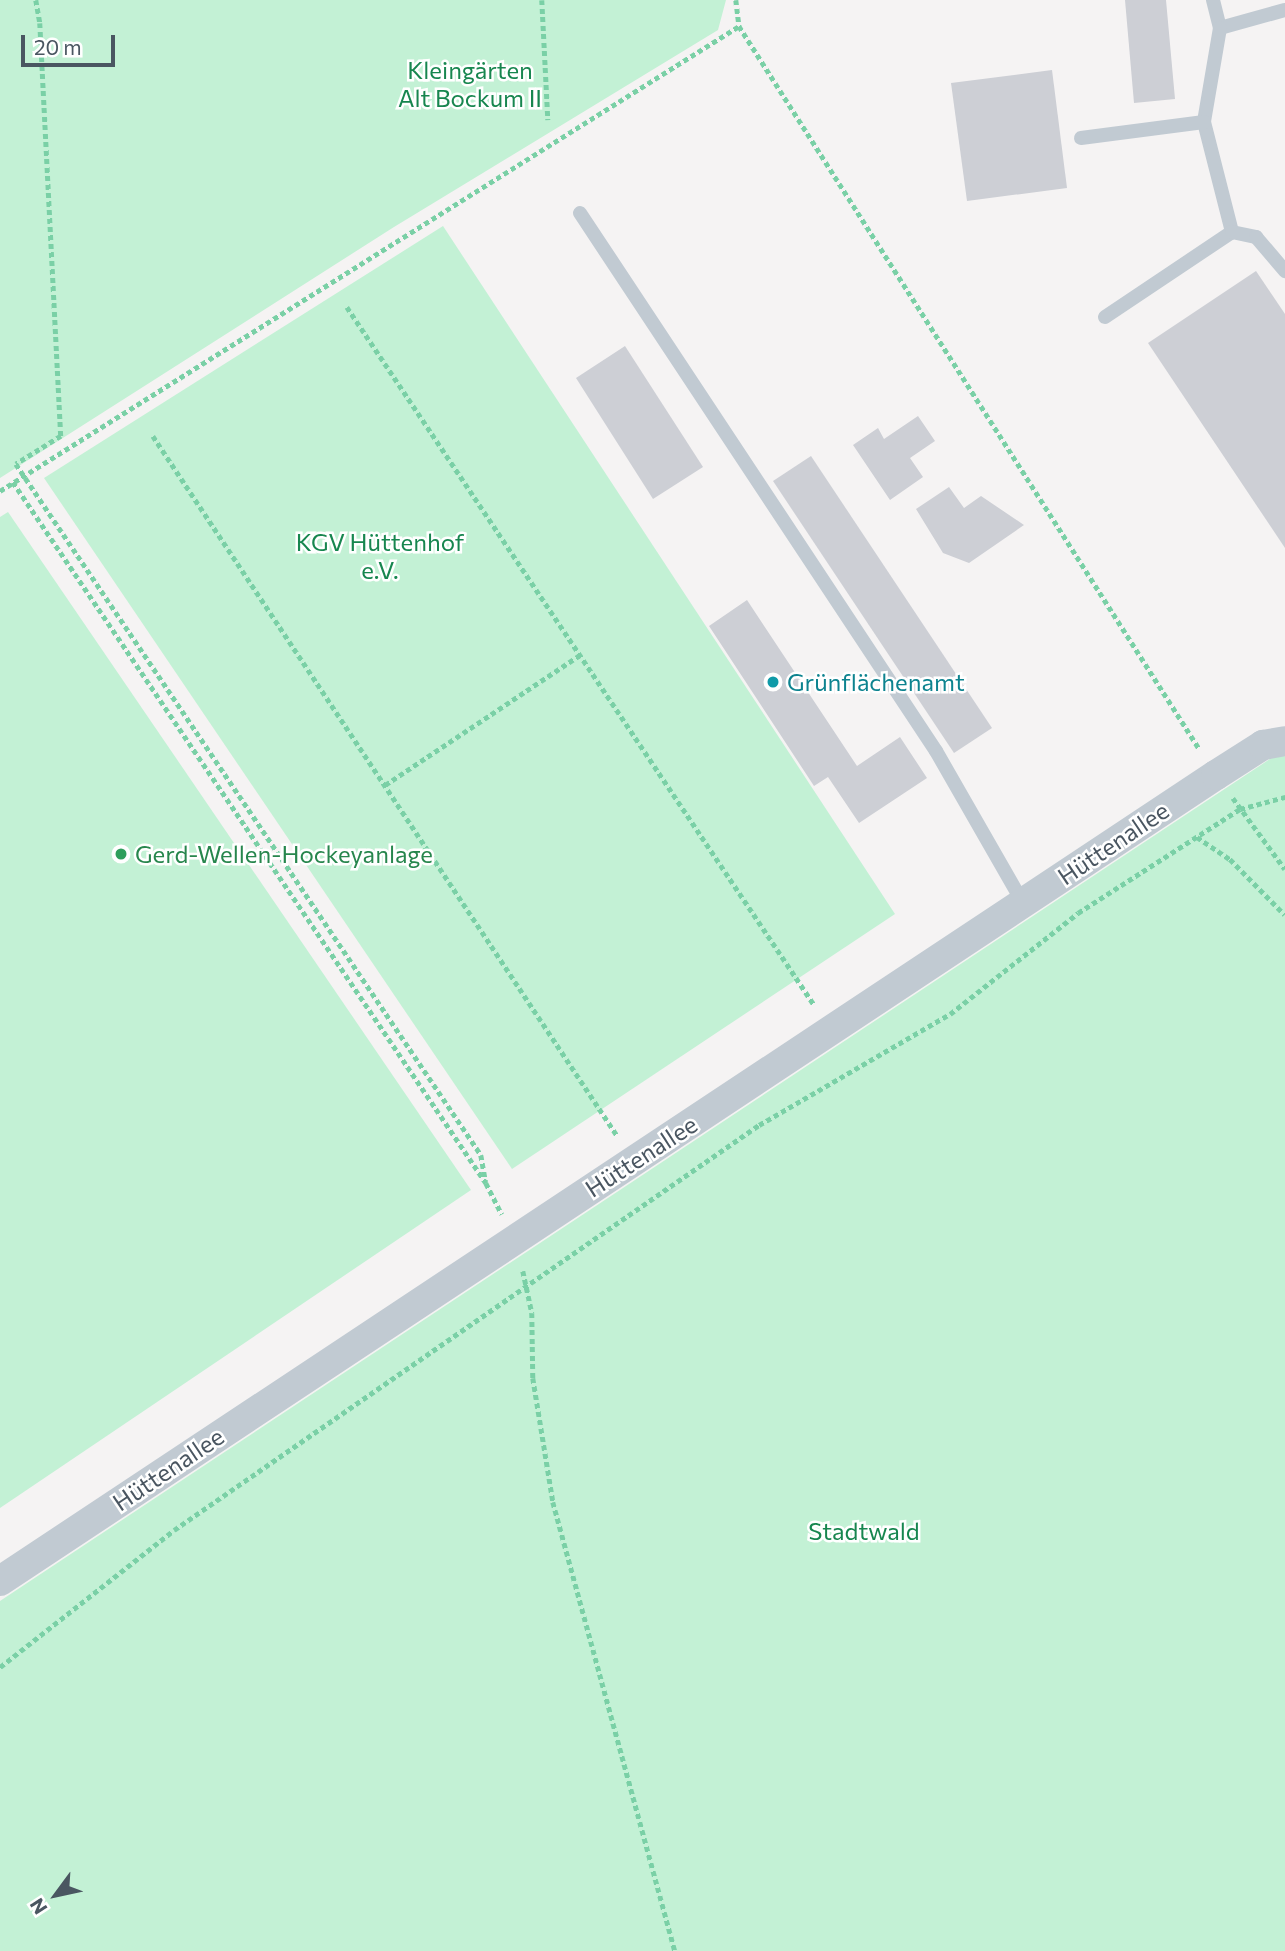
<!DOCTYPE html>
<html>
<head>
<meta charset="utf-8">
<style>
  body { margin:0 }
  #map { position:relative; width:1285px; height:1951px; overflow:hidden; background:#f5f3f3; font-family:Commissioner,sans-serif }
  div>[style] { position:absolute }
  .green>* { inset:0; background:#c3f1d5 }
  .building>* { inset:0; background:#cdcfd5 }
  .path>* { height:4.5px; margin-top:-2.25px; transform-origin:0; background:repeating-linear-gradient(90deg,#7ad0a6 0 5px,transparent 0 8.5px) }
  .lane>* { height:14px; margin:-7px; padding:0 7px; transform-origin:7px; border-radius:7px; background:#c1cad2 }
  .street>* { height:30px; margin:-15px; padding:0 15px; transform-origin:15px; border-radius:15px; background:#c1cad2 }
  .dots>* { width:19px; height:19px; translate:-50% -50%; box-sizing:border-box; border:4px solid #fff; border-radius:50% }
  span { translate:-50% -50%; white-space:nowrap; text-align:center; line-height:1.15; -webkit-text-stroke:5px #fff; paint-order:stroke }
  .park-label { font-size:24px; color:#17864f }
  .culture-label { font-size:24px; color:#0d838f }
  .left { translate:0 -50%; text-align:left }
  .street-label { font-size:24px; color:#4a5661 }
  .leisure-label { font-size:24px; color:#27864d }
  .north { position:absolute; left:21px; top:1860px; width:70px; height:70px; -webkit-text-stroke:5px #fff; paint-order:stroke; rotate:237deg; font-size:19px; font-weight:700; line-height:28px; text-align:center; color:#4a5661 }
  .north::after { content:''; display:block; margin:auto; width:24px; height:32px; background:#4a5661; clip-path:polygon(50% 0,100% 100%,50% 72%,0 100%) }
  .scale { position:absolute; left:21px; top:35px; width:94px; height:32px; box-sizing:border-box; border:4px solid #4a5661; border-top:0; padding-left:9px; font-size:21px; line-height:24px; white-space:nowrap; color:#4a5661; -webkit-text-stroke:5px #fff; paint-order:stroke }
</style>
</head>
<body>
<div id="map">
  <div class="green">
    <i style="clip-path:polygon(0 0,726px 0,718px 30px,394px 227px,0 478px)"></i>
    <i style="clip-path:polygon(443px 226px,895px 914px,512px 1169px,44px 478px)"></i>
    <i style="clip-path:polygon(8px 512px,471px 1190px,0 1508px,0 517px)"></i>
    <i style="clip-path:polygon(1285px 749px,1285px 1951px,0 1951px,0 1601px)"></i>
  </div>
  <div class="building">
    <i style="clip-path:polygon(1125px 0,1166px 0,1175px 99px,1134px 103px)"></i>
    <i style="clip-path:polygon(1052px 70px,1067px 188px,967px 201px,951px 83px)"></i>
    <i style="clip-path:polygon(1256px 271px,1285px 314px,1285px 548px,1148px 343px)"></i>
    <i style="clip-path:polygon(625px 346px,703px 467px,653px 499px,576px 378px)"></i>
    <i style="clip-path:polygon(918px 416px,935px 441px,910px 458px,923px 477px,890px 500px,853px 445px,878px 428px,884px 439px)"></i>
    <i style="clip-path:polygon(811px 456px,992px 728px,954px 753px,773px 481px)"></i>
    <i style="clip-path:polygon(949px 487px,964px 508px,981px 496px,1024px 525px,969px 563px,943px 553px,916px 509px)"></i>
    <i style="clip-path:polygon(747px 600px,857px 766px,900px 737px,927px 778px,859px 823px,828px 777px,814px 786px,709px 626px)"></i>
  </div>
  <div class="path">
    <i style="left:36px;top:0;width:23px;rotate:80deg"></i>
    <i style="left:40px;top:23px;width:414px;rotate:87.1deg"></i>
    <i style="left:61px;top:436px;width:53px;rotate:148.1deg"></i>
    <i style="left:16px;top:464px;width:833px;rotate:56.06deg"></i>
    <i style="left:481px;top:1155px;width:27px;rotate:80deg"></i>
    <i style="left:542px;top:0;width:120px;rotate:87.1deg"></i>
    <i style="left:736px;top:0;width:26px;rotate:83deg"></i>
    <i style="left:347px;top:307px;width:841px;rotate:56.2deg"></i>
    <i style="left:153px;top:436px;width:841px;rotate:56.44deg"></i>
    <i style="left:13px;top:482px;width:846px;rotate:55.99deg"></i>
    <i style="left:486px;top:1183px;width:35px;rotate:63deg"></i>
    <i style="left:0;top:491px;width:873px;rotate:-32.18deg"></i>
    <i style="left:739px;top:26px;width:858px;rotate:57.51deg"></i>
    <i style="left:385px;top:785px;width:234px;rotate:-33.7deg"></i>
    <i style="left:1233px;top:798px;width:88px;rotate:53.8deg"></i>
    <i style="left:1197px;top:837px;width:40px;rotate:34deg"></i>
    <i style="left:1230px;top:859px;width:78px;rotate:45.5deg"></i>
    <i style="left:523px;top:1271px;width:43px;rotate:77.9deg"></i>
    <i style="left:532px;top:1313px;width:65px;rotate:89.1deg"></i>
    <i style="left:533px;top:1378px;width:126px;rotate:80.8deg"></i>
    <i style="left:553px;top:1502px;width:465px;rotate:74.8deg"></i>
    <i style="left:0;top:1667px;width:221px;rotate:-38.2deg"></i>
    <i style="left:174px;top:1530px;width:712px;rotate:-34.7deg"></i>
    <i style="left:759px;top:1125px;width:221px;rotate:-30.2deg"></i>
    <i style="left:950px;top:1014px;width:163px;rotate:-38.3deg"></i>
    <i style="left:1078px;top:913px;width:193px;rotate:-32.7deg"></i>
    <i style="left:1240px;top:809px;width:47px;rotate:-14.9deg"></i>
  </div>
  <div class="lane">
    <i style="left:1213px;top:0;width:29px;rotate:76deg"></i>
    <i style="left:1220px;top:28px;width:67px;rotate:-15.5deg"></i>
    <i style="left:1220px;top:28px;width:95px;rotate:99.7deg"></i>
    <i style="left:1204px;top:122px;width:114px;rotate:75.7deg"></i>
    <i style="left:1081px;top:138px;width:124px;rotate:-7.4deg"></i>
    <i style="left:580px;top:213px;width:645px;rotate:56.51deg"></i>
    <i style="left:936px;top:751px;width:175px;rotate:60.2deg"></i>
    <i style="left:1105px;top:317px;width:153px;rotate:-33.8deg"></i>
    <i style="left:1232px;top:232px;width:25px;rotate:12deg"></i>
    <i style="left:1256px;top:237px;width:45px;rotate:49.5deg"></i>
  </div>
  <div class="street">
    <i style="left:0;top:1581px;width:1459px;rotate:-33.54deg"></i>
    <i style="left:1216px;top:775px;width:56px;rotate:-32.6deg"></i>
    <i style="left:1263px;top:745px;width:22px;rotate:-10deg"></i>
  </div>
  <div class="dots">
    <i style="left:773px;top:682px;background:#0f9aa8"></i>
    <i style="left:121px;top:854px;background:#2e9e5b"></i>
  </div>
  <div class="park-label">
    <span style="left:470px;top:84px">Kleingärten<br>Alt Bockum II</span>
    <span style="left:380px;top:556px">KGV Hüttenhof<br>e.V.</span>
    <span style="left:864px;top:1531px">Stadtwald</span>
  </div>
  <div class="culture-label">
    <span class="left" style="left:787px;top:682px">Grünflächenamt</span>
  </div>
  <div class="street-label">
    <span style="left:1113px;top:843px;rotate:-34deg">Hüttenallee</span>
    <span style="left:641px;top:1156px;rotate:-33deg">Hüttenallee</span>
    <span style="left:168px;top:1469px;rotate:-34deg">Hüttenallee</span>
  </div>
  <div class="leisure-label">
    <span class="left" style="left:135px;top:854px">Gerd-Wellen-Hockeyanlage</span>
  </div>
  <div class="north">N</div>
  <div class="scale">20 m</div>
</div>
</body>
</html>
